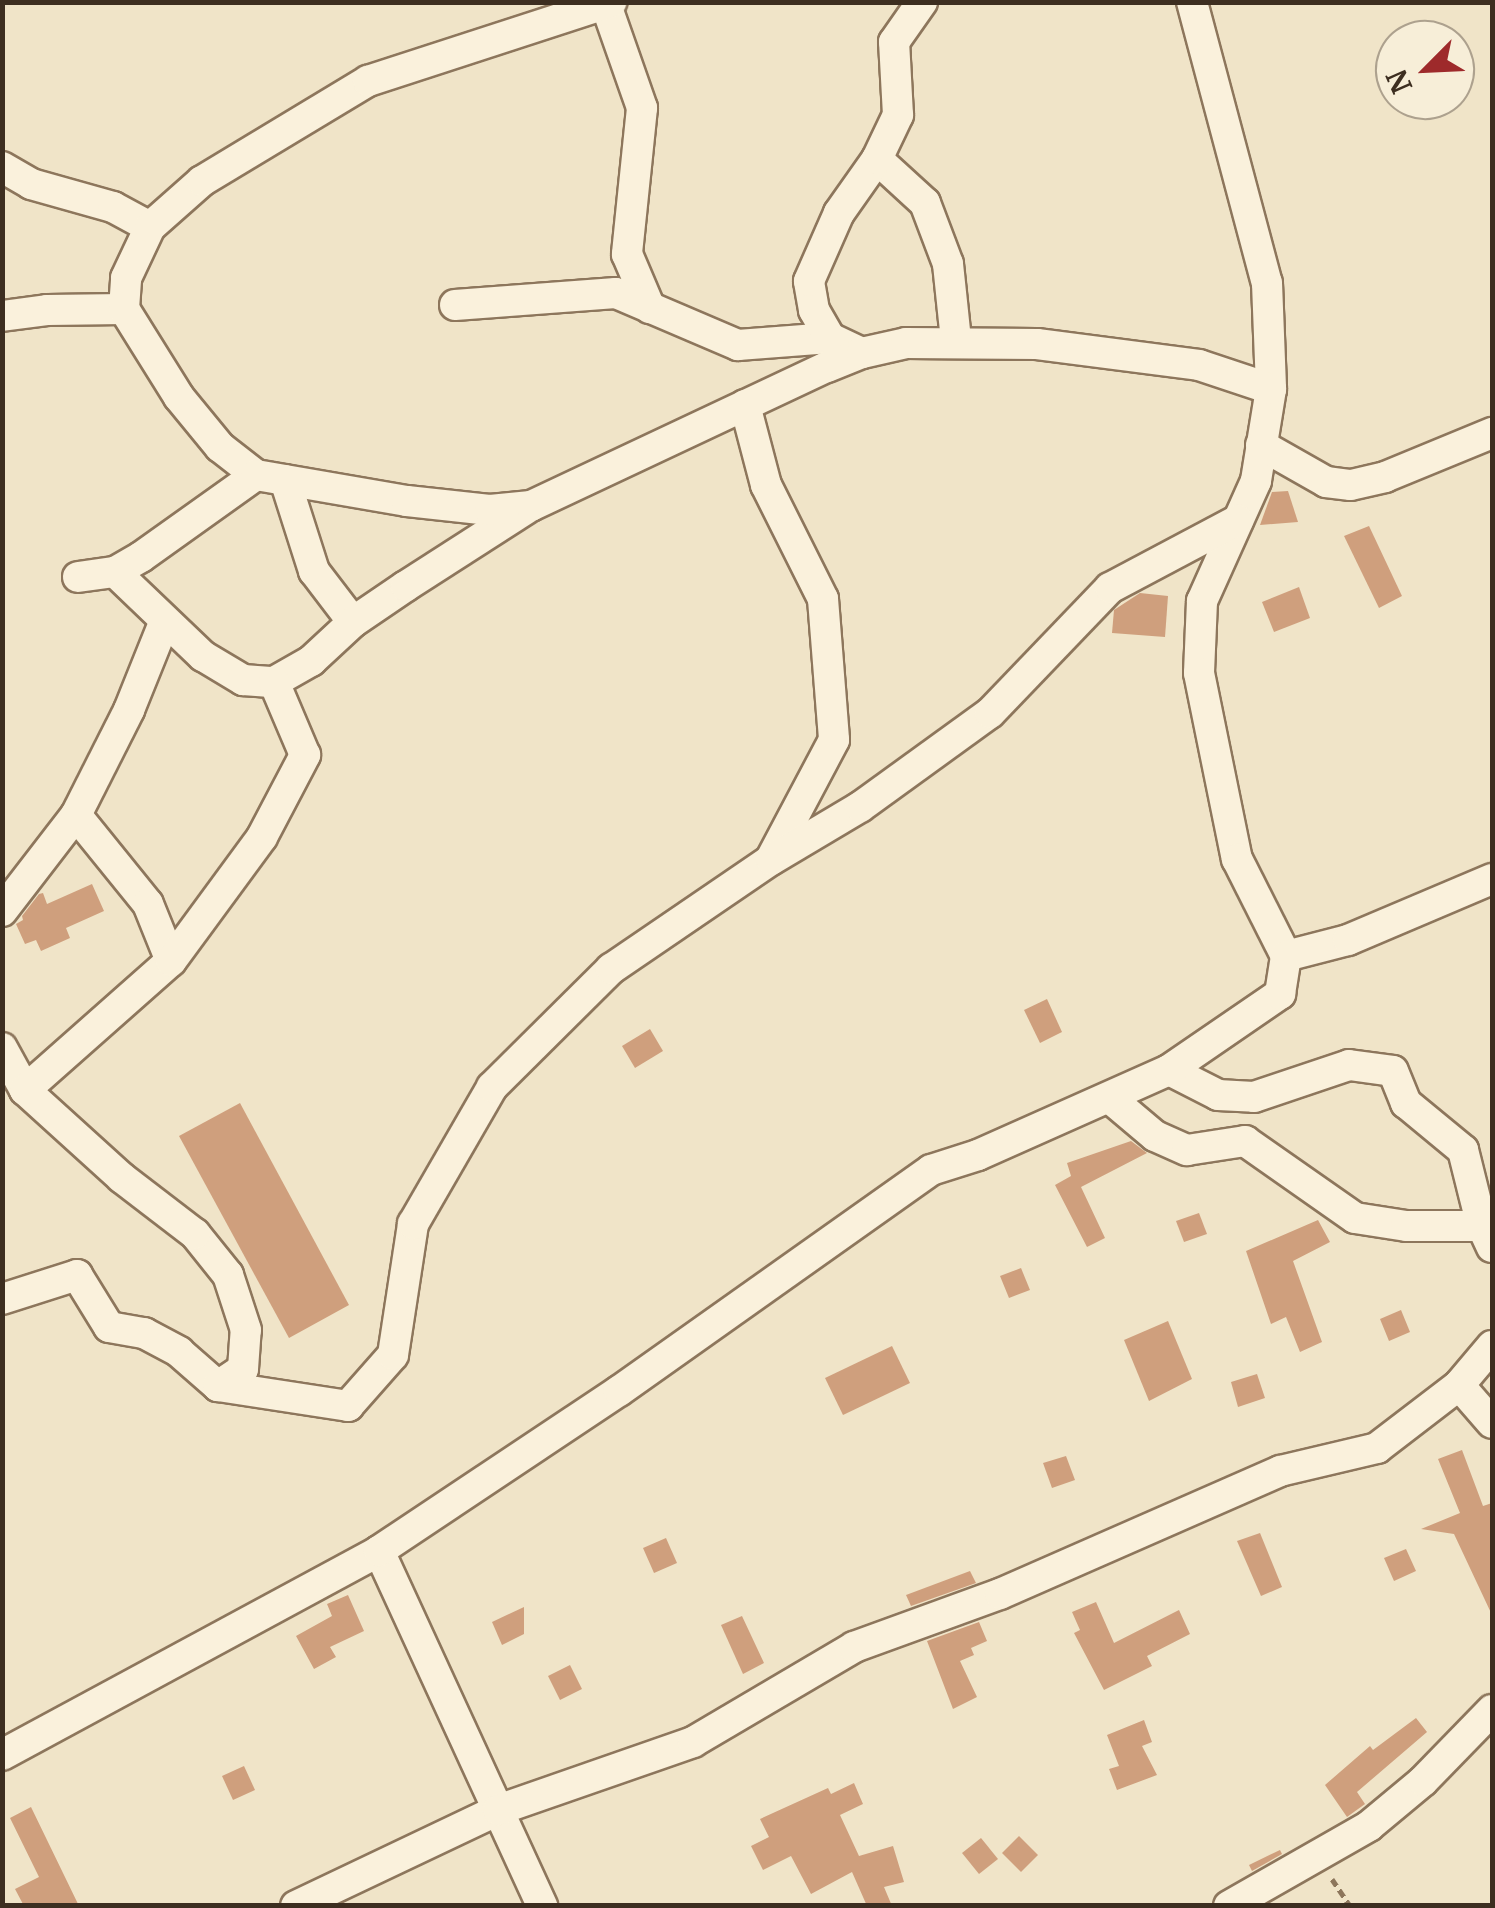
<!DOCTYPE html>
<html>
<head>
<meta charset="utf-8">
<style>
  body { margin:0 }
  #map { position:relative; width:1495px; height:1908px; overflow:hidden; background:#f0e4c8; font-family:Merriweather,serif }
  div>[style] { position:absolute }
  .building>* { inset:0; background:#cf9f7d }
  .path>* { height:5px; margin-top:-2.5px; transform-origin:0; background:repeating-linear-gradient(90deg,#8d765c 0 8px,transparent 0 13px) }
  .roads { filter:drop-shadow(2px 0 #8d765c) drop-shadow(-2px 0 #8d765c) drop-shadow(0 2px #8d765c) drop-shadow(0 -2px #8d765c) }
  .minor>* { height:30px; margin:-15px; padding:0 15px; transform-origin:15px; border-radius:15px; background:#faf1dc }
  span { translate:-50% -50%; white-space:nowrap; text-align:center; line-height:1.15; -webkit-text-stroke:8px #f7eed8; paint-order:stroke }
  .frame { position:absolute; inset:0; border:5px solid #3d2e20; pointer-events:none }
  .north { position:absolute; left:1375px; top:20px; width:100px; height:100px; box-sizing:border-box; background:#f7eed8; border:2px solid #ada18e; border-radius:50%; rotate:246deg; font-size:28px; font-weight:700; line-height:40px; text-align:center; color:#3d2e20 }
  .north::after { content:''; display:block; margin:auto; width:35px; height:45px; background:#9e2a2b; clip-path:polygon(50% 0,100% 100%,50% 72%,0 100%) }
</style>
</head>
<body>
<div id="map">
  <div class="building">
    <i style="clip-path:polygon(1288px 491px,1298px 522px,1260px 525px,1272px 492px)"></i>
    <i style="clip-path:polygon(1369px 526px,1402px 596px,1379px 608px,1344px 536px)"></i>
    <i style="clip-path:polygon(1299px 587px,1310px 618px,1274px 632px,1262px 602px)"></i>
    <i style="clip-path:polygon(1140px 593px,1168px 596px,1165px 637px,1112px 633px,1114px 610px)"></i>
    <i style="clip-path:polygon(92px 884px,104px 911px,66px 928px,70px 938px,41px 951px,36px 940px,25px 944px,16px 924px,23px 920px,22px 916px,39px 894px,43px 893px,47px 904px)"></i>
    <i style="clip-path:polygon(1047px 999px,1062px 1032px,1040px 1043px,1024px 1010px)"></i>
    <i style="clip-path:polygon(650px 1029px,663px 1051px,635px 1068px,622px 1046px)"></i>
    <i style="clip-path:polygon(240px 1103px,349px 1305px,289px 1338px,179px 1136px)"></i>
    <i style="clip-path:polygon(1131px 1141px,1147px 1153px,1081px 1187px,1105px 1238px,1087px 1247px,1055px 1185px,1071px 1176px,1067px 1163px)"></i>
    <i style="clip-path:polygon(1199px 1213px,1207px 1234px,1184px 1242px,1176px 1221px)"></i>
    <i style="clip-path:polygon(1318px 1220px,1330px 1242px,1293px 1261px,1322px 1342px,1300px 1352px,1286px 1317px,1271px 1324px,1246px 1251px)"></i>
    <i style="clip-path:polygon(1021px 1268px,1030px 1290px,1009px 1298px,1000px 1276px)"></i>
    <i style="clip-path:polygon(1401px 1310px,1410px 1332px,1389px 1341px,1380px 1319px)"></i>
    <i style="clip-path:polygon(1168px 1321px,1192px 1379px,1149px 1401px,1124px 1340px)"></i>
    <i style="clip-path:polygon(892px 1346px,910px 1383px,843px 1415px,825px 1378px)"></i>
    <i style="clip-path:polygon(1257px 1374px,1265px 1398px,1238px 1407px,1231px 1382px)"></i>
    <i style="clip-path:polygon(1462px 1450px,1483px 1506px,1492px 1503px,1492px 1615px,1454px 1534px,1421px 1529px,1460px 1513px,1438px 1459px)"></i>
    <i style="clip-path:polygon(1066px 1456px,1075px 1480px,1052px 1488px,1043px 1463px)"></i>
    <i style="clip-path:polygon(1260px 1533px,1282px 1587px,1261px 1596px,1237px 1541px)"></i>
    <i style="clip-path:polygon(666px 1538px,677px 1563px,654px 1573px,643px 1548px)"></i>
    <i style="clip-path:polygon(1406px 1549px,1416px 1571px,1394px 1581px,1384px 1558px)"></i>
    <i style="clip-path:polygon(970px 1571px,976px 1583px,911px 1606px,906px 1595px)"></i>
    <i style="clip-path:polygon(348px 1595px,364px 1631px,330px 1647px,336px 1657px,314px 1669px,296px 1636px,332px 1616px,327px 1604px)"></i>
    <i style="clip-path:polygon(1096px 1602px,1114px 1643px,1179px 1610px,1190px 1634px,1147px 1656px,1152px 1666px,1104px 1690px,1074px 1633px,1080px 1630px,1072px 1612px)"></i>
    <i style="clip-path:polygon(524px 1607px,524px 1634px,502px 1645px,492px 1622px)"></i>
    <i style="clip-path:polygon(742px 1616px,764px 1663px,743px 1674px,721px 1625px)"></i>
    <i style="clip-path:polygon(979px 1622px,987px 1641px,971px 1648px,974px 1655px,960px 1661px,977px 1697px,953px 1709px,927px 1641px)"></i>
    <i style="clip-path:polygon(570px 1665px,582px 1689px,560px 1700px,548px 1676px)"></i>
    <i style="clip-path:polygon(1416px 1718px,1427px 1732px,1357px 1792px,1365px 1804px,1347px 1817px,1325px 1785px,1370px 1746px,1373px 1750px)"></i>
    <i style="clip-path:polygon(1144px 1720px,1152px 1742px,1142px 1746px,1157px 1775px,1117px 1790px,1109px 1769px,1119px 1766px,1107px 1735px)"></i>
    <i style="clip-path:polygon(244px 1766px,255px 1790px,233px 1800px,222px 1776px)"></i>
    <i style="clip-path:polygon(854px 1783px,863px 1804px,840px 1815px,859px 1856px,893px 1846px,904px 1882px,884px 1887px,892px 1906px,867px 1906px,852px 1872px,811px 1894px,791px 1856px,763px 1870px,751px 1846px,769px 1837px,760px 1819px,828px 1788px,831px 1794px)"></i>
    <i style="clip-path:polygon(31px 1807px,79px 1906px,24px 1906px,15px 1889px,39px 1877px,10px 1818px)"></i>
    <i style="clip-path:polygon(1019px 1836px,1038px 1855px,1021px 1872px,1002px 1853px)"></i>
    <i style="clip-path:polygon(981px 1838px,998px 1859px,979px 1874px,962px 1853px)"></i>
    <i style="clip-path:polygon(1280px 1850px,1282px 1854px,1252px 1871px,1249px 1865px)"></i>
  </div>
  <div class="path">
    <i style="left:1332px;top:1879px;width:32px;rotate:56deg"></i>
  </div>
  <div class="roads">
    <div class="minor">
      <i style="left:1192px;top:2px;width:291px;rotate:75.1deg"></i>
      <i style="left:1267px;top:283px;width:106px;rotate:87.8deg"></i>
      <i style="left:1271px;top:389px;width:93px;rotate:99.3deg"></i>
      <i style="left:1256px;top:481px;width:132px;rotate:114.2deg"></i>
      <i style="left:1202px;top:601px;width:72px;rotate:92.4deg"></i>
      <i style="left:1199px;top:673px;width:190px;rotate:78.5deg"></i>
      <i style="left:1237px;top:859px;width:109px;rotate:63.2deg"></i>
      <i style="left:606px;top:5px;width:109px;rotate:70.7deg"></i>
      <i style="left:642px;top:108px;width:147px;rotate:95.9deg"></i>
      <i style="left:627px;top:254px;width:59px;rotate:66.9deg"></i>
      <i style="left:877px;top:159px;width:65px;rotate:42.5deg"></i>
      <i style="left:925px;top:203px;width:65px;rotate:69.3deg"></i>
      <i style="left:948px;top:264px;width:76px;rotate:84deg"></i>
      <i style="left:2px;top:167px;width:34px;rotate:30deg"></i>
      <i style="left:31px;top:184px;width:85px;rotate:15.7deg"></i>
      <i style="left:113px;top:207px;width:42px;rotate:28.4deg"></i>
      <i style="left:455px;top:305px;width:161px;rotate:-4.3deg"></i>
      <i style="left:616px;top:293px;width:133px;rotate:23.1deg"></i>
      <i style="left:738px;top:345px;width:92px;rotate:-4.4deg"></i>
      <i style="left:2px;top:316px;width:45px;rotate:-7.6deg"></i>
      <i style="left:47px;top:310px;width:77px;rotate:-0.7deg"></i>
      <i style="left:862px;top:353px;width:35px;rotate:-155deg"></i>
      <i style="left:830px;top:338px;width:32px;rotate:-120deg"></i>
      <i style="left:814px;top:310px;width:29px;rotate:-100deg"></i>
      <i style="left:809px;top:281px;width:74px;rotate:-66.2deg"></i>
      <i style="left:839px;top:213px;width:66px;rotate:-54.9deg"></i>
      <i style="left:877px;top:159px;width:49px;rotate:-64.5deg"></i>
      <i style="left:898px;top:115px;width:73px;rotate:-93.1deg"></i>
      <i style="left:894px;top:42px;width:49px;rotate:-55deg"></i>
      <i style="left:745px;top:405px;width:83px;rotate:75.3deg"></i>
      <i style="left:766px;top:485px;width:127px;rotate:63.4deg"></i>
      <i style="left:823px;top:599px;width:141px;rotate:85.5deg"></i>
      <i style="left:834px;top:740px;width:135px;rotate:117.9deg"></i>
      <i style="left:1261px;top:445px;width:75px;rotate:29.6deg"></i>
      <i style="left:1326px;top:482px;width:25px;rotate:7deg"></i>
      <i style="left:1351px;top:485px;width:35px;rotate:-13deg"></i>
      <i style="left:1385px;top:477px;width:116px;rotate:-22.4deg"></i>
      <i style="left:256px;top:475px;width:46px;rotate:-142.1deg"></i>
      <i style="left:220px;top:447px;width:65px;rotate:-129.4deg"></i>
      <i style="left:179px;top:397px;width:104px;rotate:-122deg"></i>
      <i style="left:124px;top:309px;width:31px;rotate:-86deg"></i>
      <i style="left:126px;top:278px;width:56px;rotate:-64.8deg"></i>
      <i style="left:150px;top:227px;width:69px;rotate:-41.5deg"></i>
      <i style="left:202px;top:181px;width:194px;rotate:-31.1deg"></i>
      <i style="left:368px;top:81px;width:256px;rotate:-18deg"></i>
      <i style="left:285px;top:480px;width:96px;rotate:72.3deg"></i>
      <i style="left:314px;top:571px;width:64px;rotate:52.6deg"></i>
      <i style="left:115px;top:572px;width:122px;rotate:43.7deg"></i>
      <i style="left:203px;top:656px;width:47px;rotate:31deg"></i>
      <i style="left:243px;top:680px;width:31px;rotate:4deg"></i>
      <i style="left:274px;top:682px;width:43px;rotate:-29.6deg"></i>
      <i style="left:311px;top:661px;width:57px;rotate:-42.9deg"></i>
      <i style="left:353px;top:622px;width:64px;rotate:-34.2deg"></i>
      <i style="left:406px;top:586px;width:143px;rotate:-32.7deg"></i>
      <i style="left:78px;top:577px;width:37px;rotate:-8deg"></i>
      <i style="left:115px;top:572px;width:30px;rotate:-30deg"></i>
      <i style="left:141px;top:557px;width:141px;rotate:-35.5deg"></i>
      <i style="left:256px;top:475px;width:153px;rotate:9.8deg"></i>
      <i style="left:407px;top:501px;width:83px;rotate:6.2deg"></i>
      <i style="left:490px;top:510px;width:41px;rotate:-5.6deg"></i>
      <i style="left:531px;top:506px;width:327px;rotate:-25.2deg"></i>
      <i style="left:827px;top:367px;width:38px;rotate:-22deg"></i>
      <i style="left:862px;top:353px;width:45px;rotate:-12.8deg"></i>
      <i style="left:906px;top:343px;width:131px;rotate:0.4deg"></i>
      <i style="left:1037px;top:344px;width:163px;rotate:7.4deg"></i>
      <i style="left:1199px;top:365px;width:76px;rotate:18.4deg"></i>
      <i style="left:76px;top:815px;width:114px;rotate:51deg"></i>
      <i style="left:148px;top:904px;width:61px;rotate:68deg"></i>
      <i style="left:2px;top:911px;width:121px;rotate:-52.4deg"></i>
      <i style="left:76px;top:815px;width:118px;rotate:-63.2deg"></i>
      <i style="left:129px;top:710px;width:94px;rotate:-68.1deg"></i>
      <i style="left:2px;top:1048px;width:48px;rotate:61.3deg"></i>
      <i style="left:1169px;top:1070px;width:55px;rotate:27deg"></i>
      <i style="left:1218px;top:1095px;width:36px;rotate:3deg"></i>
      <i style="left:1254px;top:1097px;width:100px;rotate:-18.6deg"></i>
      <i style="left:1349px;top:1065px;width:44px;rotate:7.8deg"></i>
      <i style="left:1393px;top:1071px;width:35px;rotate:68deg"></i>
      <i style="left:1406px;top:1103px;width:74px;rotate:39.5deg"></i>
      <i style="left:1463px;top:1150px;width:78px;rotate:76deg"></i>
      <i style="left:1482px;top:1226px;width:23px;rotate:65deg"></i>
      <i style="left:1111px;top:1099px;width:57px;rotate:40.1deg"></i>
      <i style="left:1155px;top:1136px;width:35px;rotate:24deg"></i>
      <i style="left:1187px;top:1150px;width:59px;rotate:-8.8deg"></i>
      <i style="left:1245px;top:1141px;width:134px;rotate:35deg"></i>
      <i style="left:1355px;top:1218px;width:52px;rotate:8.9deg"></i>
      <i style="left:1406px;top:1226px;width:76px"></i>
      <i style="left:2px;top:1299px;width:79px;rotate:-17.7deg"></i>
      <i style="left:77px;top:1275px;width:61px;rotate:58.4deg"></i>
      <i style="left:109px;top:1327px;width:36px;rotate:10deg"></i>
      <i style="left:144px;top:1333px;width:40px;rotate:28deg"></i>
      <i style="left:179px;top:1352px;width:52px;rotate:41.1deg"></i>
      <i style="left:218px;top:1386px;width:132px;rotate:8.7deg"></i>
      <i style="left:348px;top:1406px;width:68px;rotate:-48.6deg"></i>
      <i style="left:393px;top:1355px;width:133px;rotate:-81.3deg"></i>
      <i style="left:413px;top:1224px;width:158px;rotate:-60deg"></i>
      <i style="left:492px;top:1087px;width:168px;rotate:-44.8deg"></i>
      <i style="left:611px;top:969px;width:194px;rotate:-34.3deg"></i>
      <i style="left:771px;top:860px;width:104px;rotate:-30.8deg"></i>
      <i style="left:860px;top:807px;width:160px;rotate:-35.9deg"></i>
      <i style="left:990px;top:713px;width:173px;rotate:-46.2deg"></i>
      <i style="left:1110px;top:588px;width:145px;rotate:-28deg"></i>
      <i style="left:1492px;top:1346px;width:51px;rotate:130.2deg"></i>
      <i style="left:1459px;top:1385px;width:50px;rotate:49deg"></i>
      <i style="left:218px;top:1386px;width:30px;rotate:-34deg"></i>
      <i style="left:243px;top:1369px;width:39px;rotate:-86deg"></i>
      <i style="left:246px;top:1330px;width:58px;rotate:-108.1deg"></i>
      <i style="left:228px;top:1275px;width:53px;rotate:-128.8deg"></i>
      <i style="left:195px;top:1234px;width:92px;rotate:-142.5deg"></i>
      <i style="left:122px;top:1178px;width:131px;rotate:-137.8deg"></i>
      <i style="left:25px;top:1090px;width:195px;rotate:-41.5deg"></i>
      <i style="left:171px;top:961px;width:154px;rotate:-53.7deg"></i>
      <i style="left:262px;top:837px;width:93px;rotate:-62.3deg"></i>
      <i style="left:305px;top:755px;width:79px;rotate:-113deg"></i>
      <i style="left:379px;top:1551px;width:391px;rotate:65.3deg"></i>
      <i style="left:2px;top:1755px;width:429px;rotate:-28.4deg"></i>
      <i style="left:379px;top:1551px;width:288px;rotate:-33.7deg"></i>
      <i style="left:619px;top:1391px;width:382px;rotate:-35.3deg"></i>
      <i style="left:931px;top:1170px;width:49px;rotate:-17.7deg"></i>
      <i style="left:978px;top:1155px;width:209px;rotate:-24deg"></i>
      <i style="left:1169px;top:1070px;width:135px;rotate:-34.4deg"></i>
      <i style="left:1280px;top:994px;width:38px;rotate:-81deg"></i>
      <i style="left:1286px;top:956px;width:64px;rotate:-14.5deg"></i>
      <i style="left:1348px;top:940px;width:156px;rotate:-23deg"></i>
      <i style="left:296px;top:1906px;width:224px;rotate:-25.4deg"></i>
      <i style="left:498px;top:1810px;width:207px;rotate:-19.2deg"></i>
      <i style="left:693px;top:1742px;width:187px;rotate:-30.5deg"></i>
      <i style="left:854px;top:1647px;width:155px;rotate:-20deg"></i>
      <i style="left:1000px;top:1594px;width:306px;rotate:-23.7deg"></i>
      <i style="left:1280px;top:1471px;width:100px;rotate:-13.3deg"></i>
      <i style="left:1377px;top:1448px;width:103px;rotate:-37.5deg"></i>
      <i style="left:1229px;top:1906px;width:161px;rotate:-29.7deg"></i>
      <i style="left:1369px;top:1826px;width:70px;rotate:-39.8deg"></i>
      <i style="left:1423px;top:1781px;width:99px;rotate:-45.8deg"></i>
    </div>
  </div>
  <div class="frame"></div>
  <div class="north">N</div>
</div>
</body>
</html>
